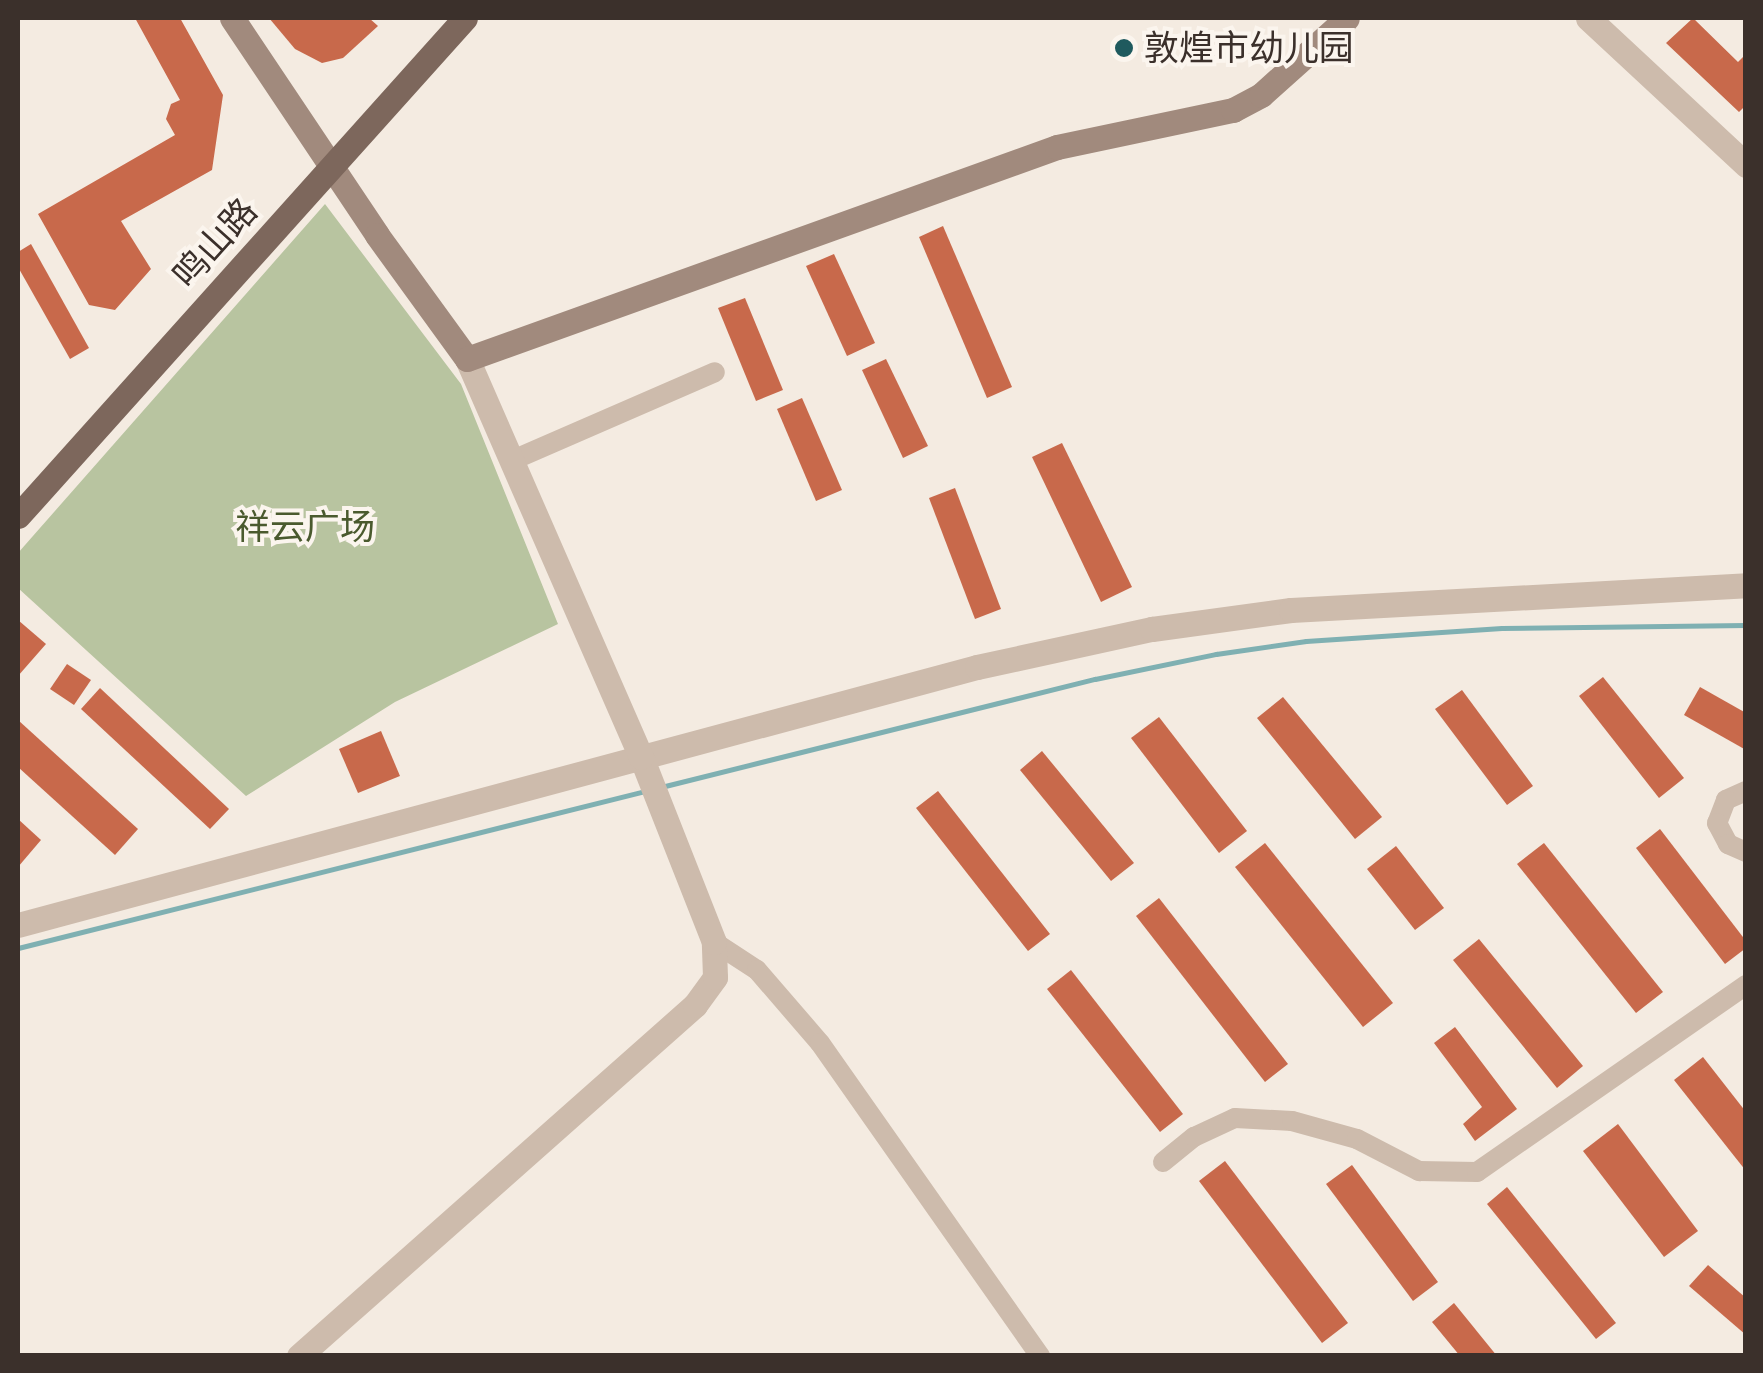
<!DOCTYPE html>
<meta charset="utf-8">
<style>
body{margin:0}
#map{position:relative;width:1763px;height:1373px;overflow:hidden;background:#f4ebe1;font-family:Cabin,"Noto Sans SC",sans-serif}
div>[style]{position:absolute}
.green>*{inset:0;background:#b8c4a0}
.stream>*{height:5px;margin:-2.5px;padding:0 2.5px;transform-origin:2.5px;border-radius:2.5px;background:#7fb0b2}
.building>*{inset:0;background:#c8694b}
.minor>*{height:20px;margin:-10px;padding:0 10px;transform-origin:10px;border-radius:10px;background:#cdbbac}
.tertiary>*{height:25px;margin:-12.5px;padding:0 12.5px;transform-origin:12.5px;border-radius:12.5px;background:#cdbbac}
.secondary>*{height:25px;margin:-12.5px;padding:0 12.5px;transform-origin:12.5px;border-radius:12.5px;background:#a18a7d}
.primary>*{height:25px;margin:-12.5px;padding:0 12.5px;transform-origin:12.5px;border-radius:12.5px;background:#7d675c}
.dots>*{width:28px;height:28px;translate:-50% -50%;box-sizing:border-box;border:5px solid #fbf5ee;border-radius:50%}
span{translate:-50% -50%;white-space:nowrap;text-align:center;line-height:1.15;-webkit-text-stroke:8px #fbf5ee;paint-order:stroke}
.poi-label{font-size:35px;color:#3b302b}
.left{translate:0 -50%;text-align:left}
.street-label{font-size:35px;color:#3b302b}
.park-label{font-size:35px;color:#4a5a2e}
.frame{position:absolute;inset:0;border:20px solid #3b302b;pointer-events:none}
</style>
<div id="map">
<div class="green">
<div style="clip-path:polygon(325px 204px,461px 384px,558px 624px,395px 702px,246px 796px,18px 588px,18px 553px)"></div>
</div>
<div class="stream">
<div style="left:661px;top:787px;width:447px;rotate:-14deg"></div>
<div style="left:1095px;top:679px;width:124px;rotate:-11.7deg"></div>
<div style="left:1216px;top:654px;width:91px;rotate:-8.2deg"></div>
<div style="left:1306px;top:641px;width:196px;rotate:-3.8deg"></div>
<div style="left:1502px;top:628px;width:244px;rotate:-0.7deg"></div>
<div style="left:18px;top:948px;width:646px;rotate:-14.06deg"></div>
</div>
<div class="building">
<div style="clip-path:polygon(135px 18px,180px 18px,223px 95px,212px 170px,121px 221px,151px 269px,115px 310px,89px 305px,38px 214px,175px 135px,166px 119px,171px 104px,180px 100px)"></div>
<div style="clip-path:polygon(269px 18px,369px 18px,378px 26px,343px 58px,322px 63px,295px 49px)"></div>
<div style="clip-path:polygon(1693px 18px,1738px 62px,1746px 54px,1746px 105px,1739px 112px,1666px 43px)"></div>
<div style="clip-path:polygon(943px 226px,1012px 387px,987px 398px,919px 237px)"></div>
<div style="clip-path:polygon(31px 244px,89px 348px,70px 359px,18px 267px,18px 252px)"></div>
<div style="clip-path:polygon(834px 254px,875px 343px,847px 356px,806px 266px)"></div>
<div style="clip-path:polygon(745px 298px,783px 390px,756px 401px,718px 308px)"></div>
<div style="clip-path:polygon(886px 359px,928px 446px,903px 458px,862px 370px)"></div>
<div style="clip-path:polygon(802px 398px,842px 490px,816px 501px,777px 409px)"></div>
<div style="clip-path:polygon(1062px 443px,1132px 587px,1101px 602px,1032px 457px)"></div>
<div style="clip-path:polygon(955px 488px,1001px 609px,975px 619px,929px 498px)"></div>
<div style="clip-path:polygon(18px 620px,46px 644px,18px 676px)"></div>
<div style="clip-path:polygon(67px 664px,91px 680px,74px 705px,50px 689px)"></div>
<div style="clip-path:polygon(1603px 677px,1684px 778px,1659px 798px,1579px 696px)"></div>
<div style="clip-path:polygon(1700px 687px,1746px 713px,1746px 750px,1684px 715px)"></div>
<div style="clip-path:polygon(100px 688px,229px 809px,210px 829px,81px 709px)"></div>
<div style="clip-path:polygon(1462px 690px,1533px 786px,1507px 805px,1435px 709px)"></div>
<div style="clip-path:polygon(1283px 697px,1382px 817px,1355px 839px,1257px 718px)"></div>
<div style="clip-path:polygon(1159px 717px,1247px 831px,1219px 853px,1131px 738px)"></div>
<div style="clip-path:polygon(18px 720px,138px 829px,115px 855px,18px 767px)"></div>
<div style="clip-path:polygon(381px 731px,400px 776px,358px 793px,339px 749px)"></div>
<div style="clip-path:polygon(1042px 751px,1134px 863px,1111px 881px,1020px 770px)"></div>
<div style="clip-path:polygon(938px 791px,1050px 934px,1028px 951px,916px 808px)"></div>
<div style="clip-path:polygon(18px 819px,41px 840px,18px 867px)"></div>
<div style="clip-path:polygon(1660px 829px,1746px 941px,1746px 948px,1725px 964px,1636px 848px)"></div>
<div style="clip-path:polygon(1265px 843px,1393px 1003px,1363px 1027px,1235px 867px)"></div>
<div style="clip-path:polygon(1544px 843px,1663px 992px,1636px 1013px,1517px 864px)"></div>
<div style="clip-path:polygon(1396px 846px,1444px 908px,1415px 930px,1367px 869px)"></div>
<div style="clip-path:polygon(1159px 898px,1288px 1064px,1265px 1082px,1136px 916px)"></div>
<div style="clip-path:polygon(1479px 939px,1583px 1066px,1557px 1088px,1453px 960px)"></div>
<div style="clip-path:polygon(1071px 970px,1183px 1114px,1160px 1132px,1047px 989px)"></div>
<div style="clip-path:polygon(1455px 1027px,1517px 1109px,1475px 1141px,1463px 1124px,1482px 1107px,1434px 1043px)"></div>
<div style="clip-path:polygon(1703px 1057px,1746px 1112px,1746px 1171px,1674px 1080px)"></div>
<div style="clip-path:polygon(1618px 1124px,1698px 1231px,1664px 1257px,1583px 1151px)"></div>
<div style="clip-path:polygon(1225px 1161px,1348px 1323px,1322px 1343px,1199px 1181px)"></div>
<div style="clip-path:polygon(1352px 1165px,1438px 1282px,1413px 1301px,1326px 1184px)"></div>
<div style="clip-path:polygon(1507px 1187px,1616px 1323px,1596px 1339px,1487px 1204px)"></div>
<div style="clip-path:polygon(1708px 1265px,1746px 1298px,1746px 1335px,1689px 1286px)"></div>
<div style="clip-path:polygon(1454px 1303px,1497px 1356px,1460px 1356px,1432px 1322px)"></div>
</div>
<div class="minor">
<div style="left:513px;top:460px;width:220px;rotate:-23.5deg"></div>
<div style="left:1746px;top:791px;width:22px;rotate:156deg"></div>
<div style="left:1726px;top:800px;width:25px;rotate:111deg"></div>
<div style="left:1717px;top:823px;width:24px;rotate:62deg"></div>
<div style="left:1728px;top:844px;width:20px;rotate:24deg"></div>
<div style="left:714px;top:942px;width:51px;rotate:33.1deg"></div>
<div style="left:757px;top:970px;width:96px;rotate:49.2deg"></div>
<div style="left:820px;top:1043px;width:383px;rotate:54.9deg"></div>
<div style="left:1163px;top:1162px;width:40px;rotate:-39deg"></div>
<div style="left:1194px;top:1137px;width:45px;rotate:-24.9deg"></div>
<div style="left:1235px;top:1118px;width:57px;rotate:3deg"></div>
<div style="left:1292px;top:1121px;width:67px;rotate:15.5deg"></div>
<div style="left:1357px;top:1139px;width:70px;rotate:27.3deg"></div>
<div style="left:1419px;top:1171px;width:58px;rotate:1deg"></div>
<div style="left:1477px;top:1172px;width:328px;rotate:-34.8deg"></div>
</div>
<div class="tertiary">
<div style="left:1588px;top:18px;width:216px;rotate:42.9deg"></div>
<div style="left:18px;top:925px;width:993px;rotate:-15.06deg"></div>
<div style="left:977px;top:667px;width:179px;rotate:-12.3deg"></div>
<div style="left:1152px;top:629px;width:140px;rotate:-7.8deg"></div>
<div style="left:1291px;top:610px;width:456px;rotate:-3.1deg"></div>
<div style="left:299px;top:1356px;width:529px;rotate:-41.55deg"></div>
<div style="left:695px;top:1005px;width:34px;rotate:-54deg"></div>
<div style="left:715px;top:977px;width:35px;rotate:-92deg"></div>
<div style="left:714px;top:942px;width:199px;rotate:-111.5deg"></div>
<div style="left:641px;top:757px;width:434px;rotate:-113.6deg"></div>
</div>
<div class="secondary">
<div style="left:232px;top:18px;width:261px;rotate:56.2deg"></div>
<div style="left:377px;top:235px;width:153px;rotate:54deg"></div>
<div style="left:467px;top:359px;width:627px;rotate:-19.76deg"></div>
<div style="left:1057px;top:147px;width:180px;rotate:-11.9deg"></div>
<div style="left:1233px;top:110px;width:32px;rotate:-28deg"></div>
<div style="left:1261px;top:95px;width:115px;rotate:-41.8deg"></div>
</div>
<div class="primary">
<div style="left:18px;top:516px;width:669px;rotate:-48.09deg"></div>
</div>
<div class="dots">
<div style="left:1124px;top:48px;background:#1f5a5e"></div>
</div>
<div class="poi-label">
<span class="left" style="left:1144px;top:48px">敦煌市幼儿园</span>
</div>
<div class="street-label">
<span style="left:215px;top:243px;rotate:-48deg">鸣山路</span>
</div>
<div class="park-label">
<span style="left:305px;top:527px">祥云广场</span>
</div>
<div class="frame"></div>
</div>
